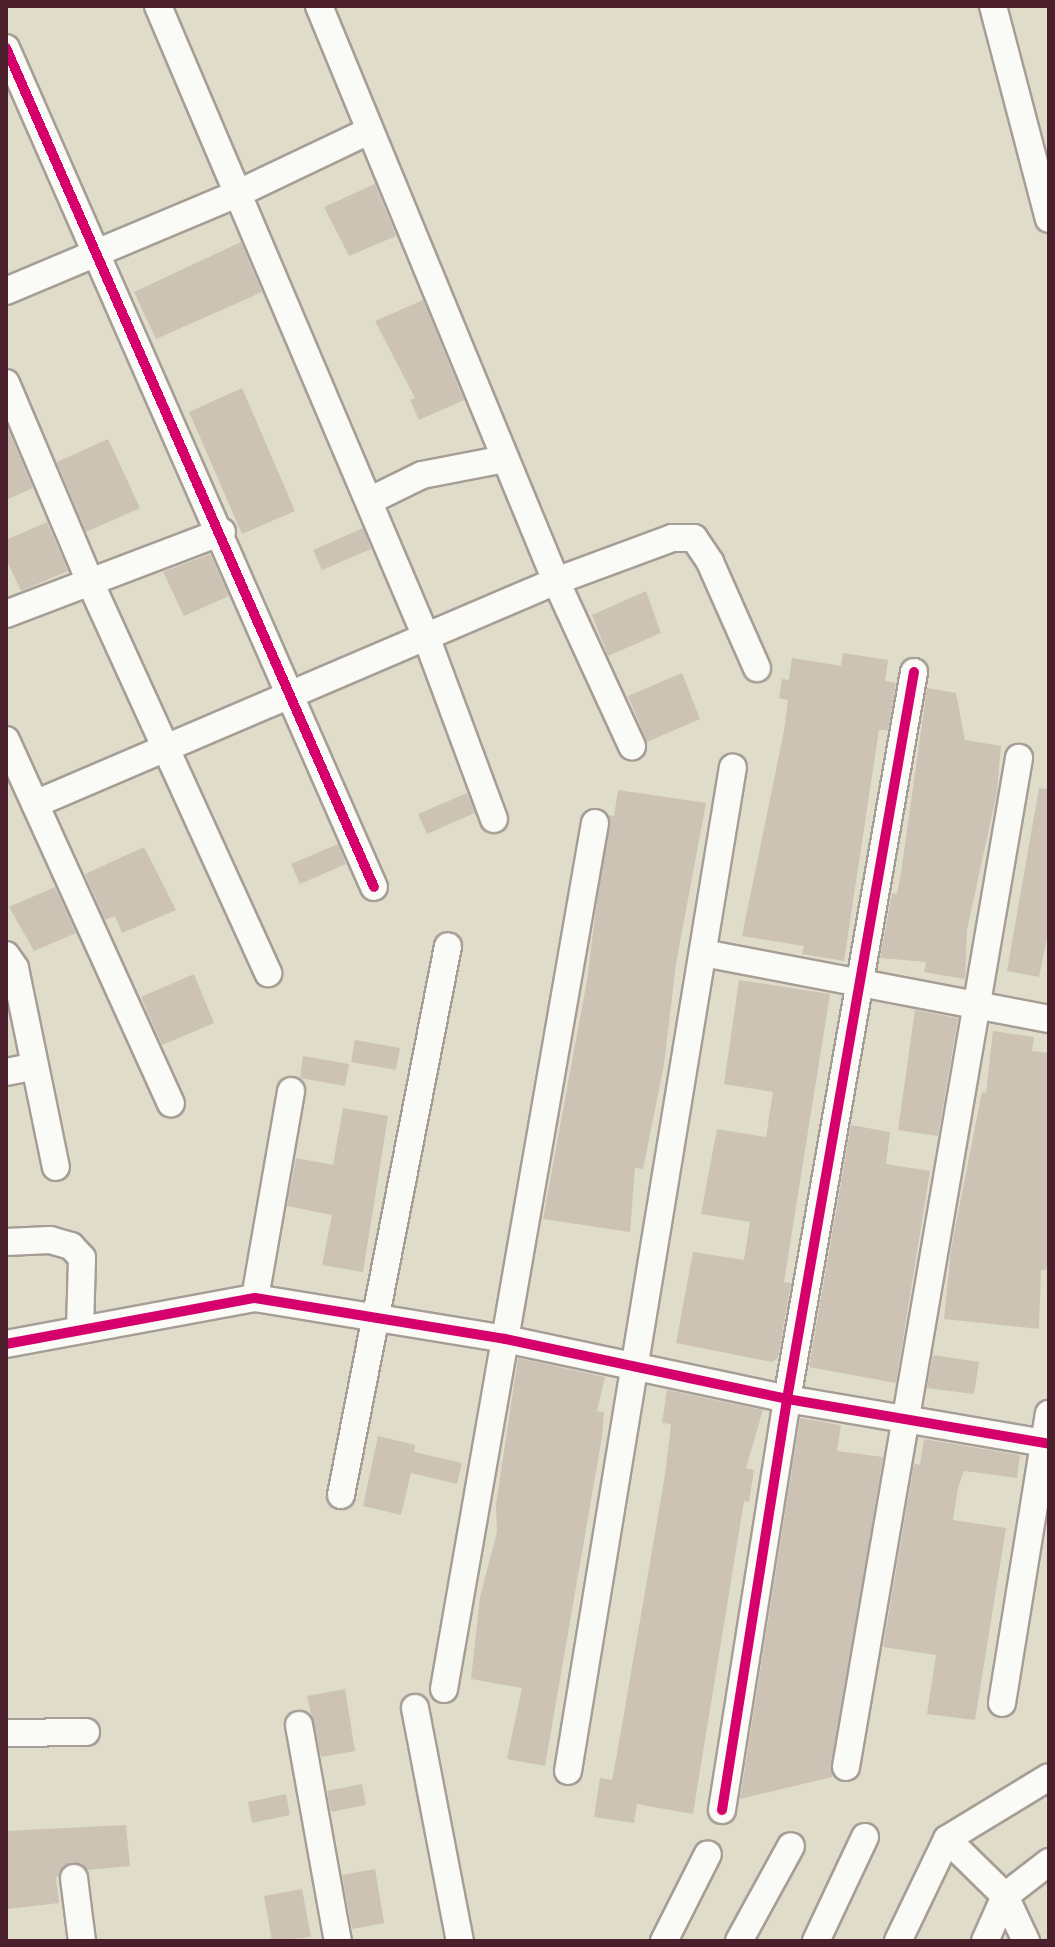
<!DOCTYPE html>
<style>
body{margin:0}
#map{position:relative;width:1055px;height:1947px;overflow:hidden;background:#e0dcca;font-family:"Comic Neue",sans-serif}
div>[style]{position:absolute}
.building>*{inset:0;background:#ccc3b4}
.roads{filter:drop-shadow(2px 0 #a69e96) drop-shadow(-2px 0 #a69e96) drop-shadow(0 2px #a69e96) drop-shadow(0 -2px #a69e96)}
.street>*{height:26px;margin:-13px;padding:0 13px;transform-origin:13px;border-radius:13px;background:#fafaf7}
.cycleway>*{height:10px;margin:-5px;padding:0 5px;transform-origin:5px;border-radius:5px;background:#d6006c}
span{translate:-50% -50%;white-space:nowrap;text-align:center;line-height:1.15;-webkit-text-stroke:6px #f7f3e8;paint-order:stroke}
.frame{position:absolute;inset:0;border:8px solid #4a1f2b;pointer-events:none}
</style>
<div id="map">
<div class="building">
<div style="clip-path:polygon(375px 184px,396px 236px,349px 256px,324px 207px)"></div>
<div style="clip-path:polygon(241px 242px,262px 292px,156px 339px,134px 292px)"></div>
<div style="clip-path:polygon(423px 300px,464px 400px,419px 420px,410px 400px,415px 398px,375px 321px)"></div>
<div style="clip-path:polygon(242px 388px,295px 511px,242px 534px,189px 412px)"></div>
<div style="clip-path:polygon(6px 424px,33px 488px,6px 500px)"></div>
<div style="clip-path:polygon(108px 439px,140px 508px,86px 532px,57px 462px)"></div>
<div style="clip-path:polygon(47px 522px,68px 571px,21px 591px,6px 559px,6px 540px)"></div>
<div style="clip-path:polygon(363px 528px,371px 549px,322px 570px,313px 550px)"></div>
<div style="clip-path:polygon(210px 554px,229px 596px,184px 616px,163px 572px)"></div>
<div style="clip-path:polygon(646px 591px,661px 633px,608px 656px,592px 615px)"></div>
<div style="clip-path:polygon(843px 653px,888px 660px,885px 681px,896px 683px,888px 730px,879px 730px,844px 961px,802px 954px,804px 946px,742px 936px,784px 731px,788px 700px,779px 698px,782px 679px,789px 680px,792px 658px,841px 666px)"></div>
<div style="clip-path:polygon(682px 673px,700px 719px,647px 742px,628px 696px)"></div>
<div style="clip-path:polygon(927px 688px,956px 693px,965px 740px,1001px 746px,997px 792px,967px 930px,965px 979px,924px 972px,926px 962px,880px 958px,892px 893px,897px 894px,901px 873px)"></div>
<div style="clip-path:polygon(1039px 788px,1049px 789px,1049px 928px,1039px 977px,1007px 971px)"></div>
<div style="clip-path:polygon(618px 790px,706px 803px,676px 964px,664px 1065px,643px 1169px,635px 1168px,630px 1232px,543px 1219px,587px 980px,608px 815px,614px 816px)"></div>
<div style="clip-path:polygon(467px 793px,475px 813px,427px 834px,418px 814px)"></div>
<div style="clip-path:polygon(338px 844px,346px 864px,300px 884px,291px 864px)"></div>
<div style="clip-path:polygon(144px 847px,176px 910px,122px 933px,115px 916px,105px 920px,85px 874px)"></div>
<div style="clip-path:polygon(55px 887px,76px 933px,34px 951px,9px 907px)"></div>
<div style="clip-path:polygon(194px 974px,214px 1023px,162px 1045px,141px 997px)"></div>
<div style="clip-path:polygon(739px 980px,830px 994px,784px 1282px,791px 1283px,778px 1358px,772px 1362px,676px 1343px,693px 1252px,744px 1260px,750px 1222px,701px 1214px,717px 1129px,766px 1137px,773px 1092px,724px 1084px)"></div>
<div style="clip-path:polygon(915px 1010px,958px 1018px,938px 1136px,898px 1130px)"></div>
<div style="clip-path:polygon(993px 1031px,1034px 1037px,1032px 1051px,1049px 1053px,1049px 1254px,1046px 1270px,1041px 1270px,1039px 1329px,944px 1319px,951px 1249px,982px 1092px,986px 1093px)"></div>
<div style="clip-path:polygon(355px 1040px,400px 1048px,396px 1070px,351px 1062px)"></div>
<div style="clip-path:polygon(303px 1056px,349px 1064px,345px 1086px,300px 1078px)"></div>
<div style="clip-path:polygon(343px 1108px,388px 1116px,363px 1272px,322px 1265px,332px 1215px,287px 1206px,296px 1158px,333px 1165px)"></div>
<div style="clip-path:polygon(851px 1125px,890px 1132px,886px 1164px,930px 1171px,896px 1383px,809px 1367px)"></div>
<div style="clip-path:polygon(933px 1355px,979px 1362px,974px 1394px,927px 1388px)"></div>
<div style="clip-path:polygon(518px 1358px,605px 1377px,597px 1411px,604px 1412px,602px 1437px,545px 1766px,507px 1759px,522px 1688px,471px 1679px,480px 1597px,497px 1532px,496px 1505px)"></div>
<div style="clip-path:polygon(667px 1390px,763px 1410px,746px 1468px,754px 1470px,749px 1502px,744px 1501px,693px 1814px,637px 1804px,634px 1823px,594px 1817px,600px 1778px,612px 1780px,617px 1754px,665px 1475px,671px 1424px,662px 1423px)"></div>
<div style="clip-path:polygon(800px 1418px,841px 1425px,837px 1451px,883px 1457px,832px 1777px,740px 1799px)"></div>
<div style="clip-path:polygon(378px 1436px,415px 1445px,414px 1452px,462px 1463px,457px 1484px,411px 1473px,401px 1515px,363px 1506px)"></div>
<div style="clip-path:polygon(924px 1439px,1020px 1455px,1017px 1478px,964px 1471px,958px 1488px,953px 1520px,1006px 1528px,975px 1720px,927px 1714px,936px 1655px,883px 1647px,914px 1464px,920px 1465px)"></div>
<div style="clip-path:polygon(345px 1689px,355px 1751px,321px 1757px,307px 1696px)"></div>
<div style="clip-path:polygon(362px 1784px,366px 1805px,331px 1812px,327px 1791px)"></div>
<div style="clip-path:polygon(286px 1794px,290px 1815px,252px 1823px,248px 1802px)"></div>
<div style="clip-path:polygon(126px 1825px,130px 1866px,87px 1870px,71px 1862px,56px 1878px,59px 1903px,8px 1909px,6px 1831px)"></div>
<div style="clip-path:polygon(375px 1869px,384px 1923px,352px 1929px,342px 1875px)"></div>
<div style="clip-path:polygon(302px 1889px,311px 1937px,272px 1941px,264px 1896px)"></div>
</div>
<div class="roads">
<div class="street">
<div style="left:158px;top:6px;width:688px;rotate:66.98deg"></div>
<div style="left:427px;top:639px;width:192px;rotate:69.6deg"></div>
<div style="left:319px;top:6px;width:622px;rotate:67.6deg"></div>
<div style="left:556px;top:581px;width:182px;rotate:65.3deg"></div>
<div style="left:993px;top:6px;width:220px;rotate:75.3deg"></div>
<div style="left:6px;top:48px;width:916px;rotate:66.32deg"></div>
<div style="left:6px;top:291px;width:255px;rotate:-22.8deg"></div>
<div style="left:241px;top:192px;width:142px;rotate:-25.5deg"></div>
<div style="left:6px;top:383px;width:216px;rotate:67.1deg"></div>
<div style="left:90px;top:582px;width:430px;rotate:65.5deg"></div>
<div style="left:369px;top:501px;width:59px;rotate:-26.1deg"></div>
<div style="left:422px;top:475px;width:85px;rotate:-10.9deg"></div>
<div style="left:6px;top:614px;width:231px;rotate:-20.8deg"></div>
<div style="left:6px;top:740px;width:399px;rotate:65.6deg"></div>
<div style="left:35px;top:804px;width:567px;rotate:-23.17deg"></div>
<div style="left:556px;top:581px;width:124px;rotate:-20.3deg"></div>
<div style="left:672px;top:538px;width:22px"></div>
<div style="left:694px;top:538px;width:29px;rotate:56deg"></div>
<div style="left:710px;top:562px;width:116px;rotate:66.1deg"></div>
<div style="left:703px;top:953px;width:352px;rotate:10.8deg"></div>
<div style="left:6px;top:955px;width:16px;rotate:55deg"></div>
<div style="left:15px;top:968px;width:203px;rotate:78.4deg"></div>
<div style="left:6px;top:1072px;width:26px;rotate:-11deg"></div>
<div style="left:6px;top:1242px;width:44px;rotate:-2.6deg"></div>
<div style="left:50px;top:1240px;width:22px;rotate:16deg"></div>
<div style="left:71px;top:1246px;width:16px;rotate:47deg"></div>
<div style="left:82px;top:1258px;width:72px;rotate:91.6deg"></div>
<div style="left:255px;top:1298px;width:210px;rotate:-80.1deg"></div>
<div style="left:6px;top:1344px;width:253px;rotate:-10.5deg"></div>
<div style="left:255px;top:1298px;width:253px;rotate:9.3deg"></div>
<div style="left:505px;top:1339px;width:288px;rotate:12deg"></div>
<div style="left:787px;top:1399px;width:266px;rotate:9.7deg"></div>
<div style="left:341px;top:1495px;width:559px;rotate:-78.97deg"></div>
<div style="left:444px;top:1689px;width:879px;rotate:-80.11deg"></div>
<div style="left:1002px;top:1703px;width:293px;rotate:-80.8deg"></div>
<div style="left:415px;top:1708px;width:237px;rotate:79.1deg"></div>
<div style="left:299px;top:1725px;width:219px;rotate:79.8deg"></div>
<div style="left:6px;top:1733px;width:80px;rotate:-0.7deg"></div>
<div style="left:846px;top:1767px;width:1024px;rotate:-80.27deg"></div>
<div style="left:568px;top:1771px;width:1017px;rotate:-80.67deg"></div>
<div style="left:722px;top:1810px;width:416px;rotate:-81deg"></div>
<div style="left:787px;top:1399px;width:738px;rotate:-80.09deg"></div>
<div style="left:947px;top:1839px;width:81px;rotate:44.5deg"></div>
<div style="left:1005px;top:1896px;width:50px;rotate:65deg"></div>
<div style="left:74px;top:1878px;width:64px;rotate:82.8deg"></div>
<div style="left:664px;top:1941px;width:97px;rotate:-63.2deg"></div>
<div style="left:739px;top:1941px;width:108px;rotate:-61.3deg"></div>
<div style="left:816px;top:1941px;width:115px;rotate:-64.8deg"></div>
<div style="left:898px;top:1941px;width:113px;rotate:-64.3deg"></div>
<div style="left:947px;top:1839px;width:119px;rotate:-31.3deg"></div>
<div style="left:985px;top:1941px;width:49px;rotate:-66deg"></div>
<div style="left:1005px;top:1896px;width:56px;rotate:-37.7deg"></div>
</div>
</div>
<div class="cycleway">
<div style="left:6px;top:48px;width:916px;rotate:66.32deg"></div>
<div style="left:6px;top:1344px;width:253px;rotate:-10.5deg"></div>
<div style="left:255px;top:1298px;width:253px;rotate:9.3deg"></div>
<div style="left:505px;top:1339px;width:288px;rotate:12deg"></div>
<div style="left:787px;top:1399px;width:266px;rotate:9.7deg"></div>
<div style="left:722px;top:1810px;width:416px;rotate:-81deg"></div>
<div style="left:787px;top:1399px;width:738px;rotate:-80.09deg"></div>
</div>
<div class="frame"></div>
</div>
